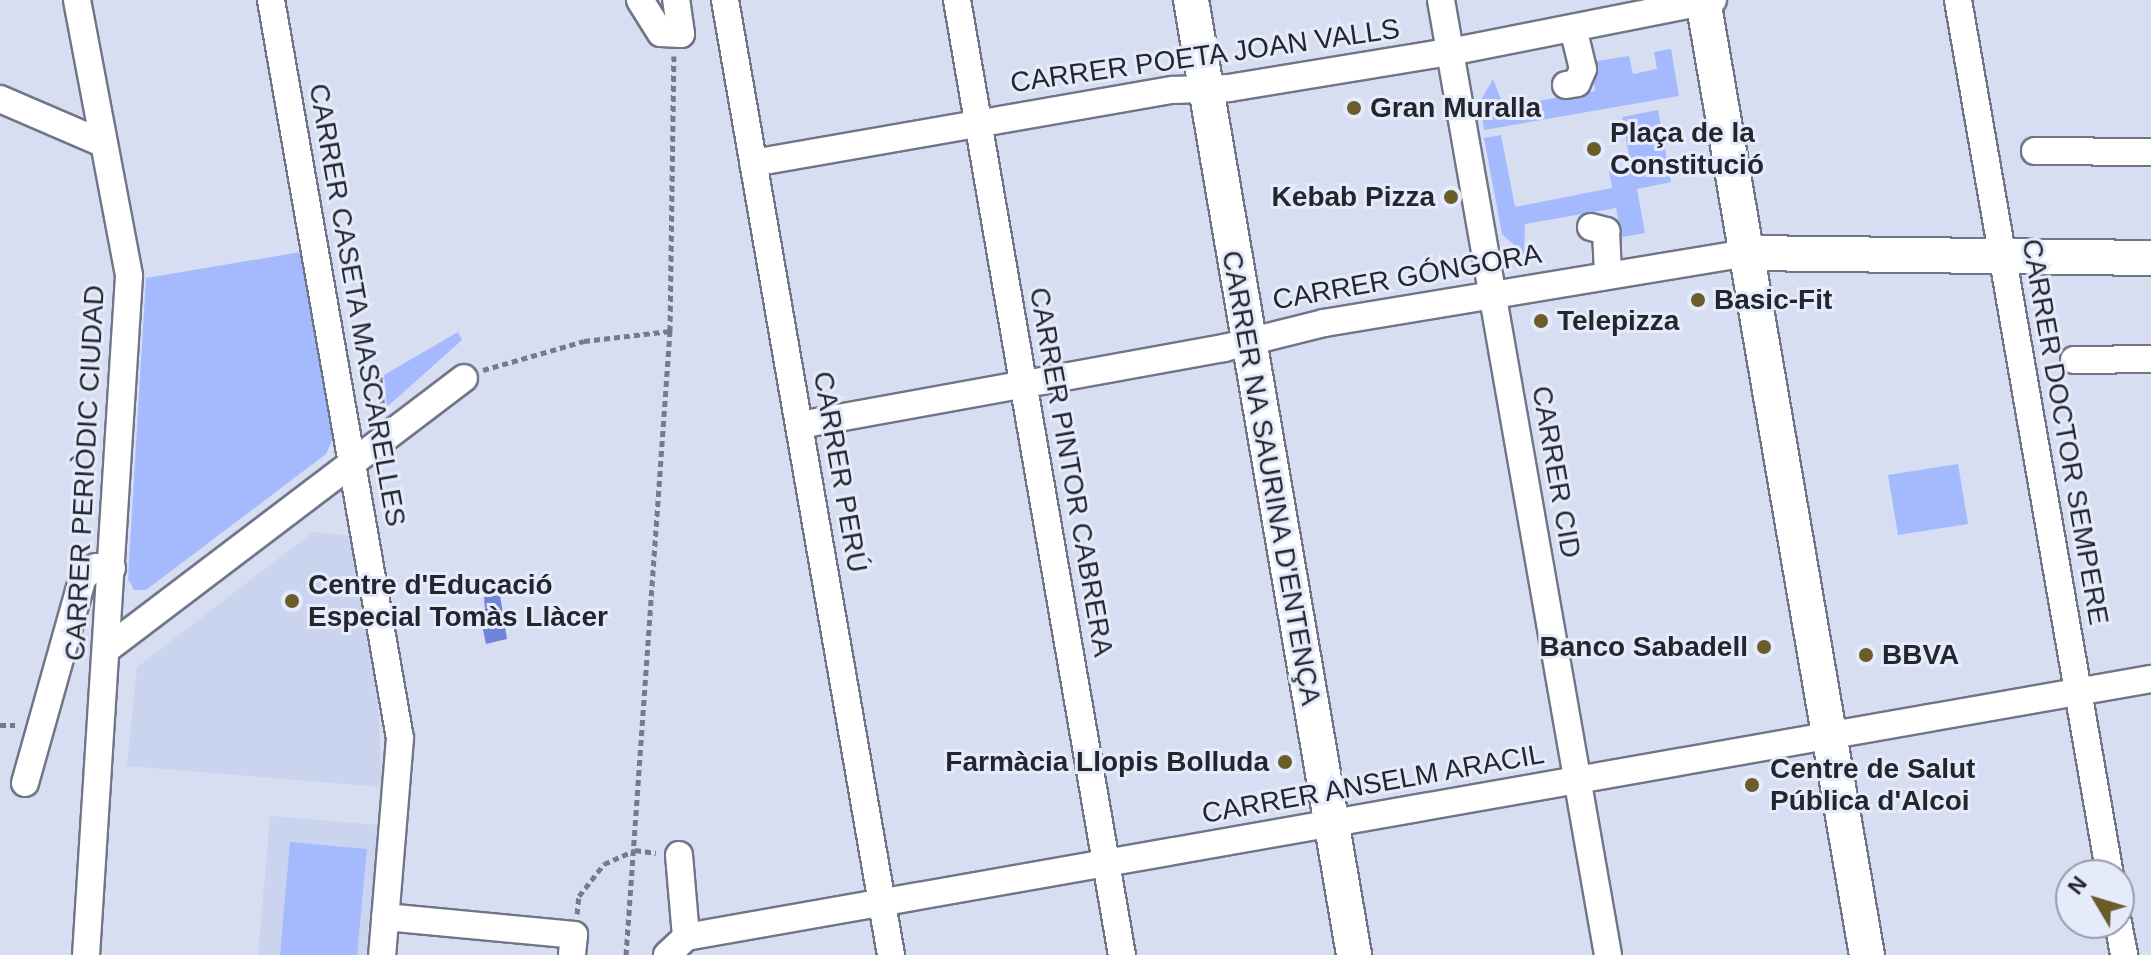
<!DOCTYPE html>
<meta charset="utf-8">
<style>
body{margin:0}
#map{position:relative;width:2151px;height:955px;overflow:hidden;background:#d7def2;font-family:Arial,sans-serif}
div>[style]{position:absolute}
.built>*{inset:0;background:#cbd4ef}
.green>*{inset:0;background:#a4b9fe}
.water>*{inset:0;background:#6f85d8}
.path>*{height:5px;margin-top:-2.5px;transform-origin:0;background:repeating-linear-gradient(90deg,#767b88 0 6px,transparent 0 10px)}
.roads{filter:drop-shadow(2px 0 #707688) drop-shadow(-2px 0 #707688) drop-shadow(0 2px #707688) drop-shadow(0 -2px #707688)}
.minor>*{height:26px;margin:-13px;padding:0 13px;transform-origin:13px;border-radius:13px;background:#fff}
.major>*{height:34px;margin:-17px;padding:0 17px;transform-origin:17px;border-radius:17px;background:#fff}
.dots>*{width:22px;height:22px;translate:-50% -50%;box-sizing:border-box;border:4px solid #e5ebfb;border-radius:50%}
span{translate:-50% -50%;white-space:nowrap;text-align:center;line-height:1.15;-webkit-text-stroke:6px #e5ebfb;paint-order:stroke}
.street-label{font-size:28px;color:#24262e}
.poi-label{font-size:28px;color:#24262e;font-weight:700}
.left{translate:0 -50%;text-align:left}
.right{translate:-100% -50%;text-align:right}
.north{position:absolute;left:2055px;top:859px;width:80px;height:80px;box-sizing:border-box;background:#e5ebfb;border:2px solid #989ca9;border-radius:50%;rotate:308deg;font-size:22px;font-weight:700;line-height:32px;text-align:center;color:#24262e}
.north::after{content:'';display:block;margin:auto;width:28px;height:36px;background:#6a5d2a;clip-path:polygon(50% 0,100% 100%,50% 72%,0 100%)}
</style>
<div id="map">
<div class="built">
<div style="clip-path:polygon(313px 532px,350px 536px,378px 704px,382px 787px,127px 766px,137px 667px)"></div>
<div style="clip-path:polygon(270px 816px,378px 825px,366px 955px,258px 955px)"></div>
</div>
<div class="green">
<div style="clip-path:polygon(1671px 49px,1679px 96px,1484px 130px,1480px 102px,1493px 79px,1504px 107px,1595px 91px,1590px 62px,1629px 56px,1633px 74px,1657px 69px,1654px 52px)"></div>
<div style="clip-path:polygon(1658px 110px,1671px 182px,1637px 189px,1645px 233px,1622px 237px,1616px 208px,1525px 224px,1524px 254px,1502px 234px,1484px 138px,1501px 135px,1515px 207px,1612px 188px,1609px 170px,1631px 166px,1622px 117px)"></div>
<div style="clip-path:polygon(301px 252px,333px 438px,326px 454px,146px 590px,134px 590px,128px 579px,146px 278px)"></div>
<div style="clip-path:polygon(458px 332px,462px 340px,387px 407px,384px 375px)"></div>
<div style="clip-path:polygon(1958px 464px,1968px 524px,1898px 535px,1888px 475px)"></div>
<div style="clip-path:polygon(290px 842px,367px 849px,357px 955px,280px 955px)"></div>
</div>
<div class="water">
<div style="clip-path:polygon(500px 595px,507px 639px,486px 644px,479px 611px,485px 609px,484px 597px)"></div>
</div>
<div class="path">
<div style="left:483px;top:370px;width:105px;rotate:-16deg"></div>
<div style="left:584px;top:341px;width:87px;rotate:-6.6deg"></div>
<div style="left:380px;top:377px;width:32px;rotate:85deg"></div>
<div style="left:0;top:725px;width:15px"></div>
<div style="left:577px;top:914px;width:18px;rotate:-84deg"></div>
<div style="left:579px;top:896px;width:41px;rotate:-52deg"></div>
<div style="left:604px;top:864px;width:34px;rotate:-24deg"></div>
<div style="left:635px;top:850px;width:21px;rotate:8deg"></div>
<div style="left:626px;top:955px;width:626px;rotate:-85.97deg"></div>
<div style="left:670px;top:331px;width:275px;rotate:-89.2deg"></div>
</div>
<div class="roads">
<div class="minor">
<div style="left:77px;top:0;width:281px;rotate:79.3deg"></div>
<div style="left:129px;top:276px;width:680px;rotate:93.62deg"></div>
<div style="left:271px;top:0;width:749px;rotate:80.09deg"></div>
<div style="left:400px;top:738px;width:218px;rotate:94.7deg"></div>
<div style="left:640px;top:0;width:39px;rotate:58deg"></div>
<div style="left:661px;top:33px;width:20px;rotate:3deg"></div>
<div style="left:681px;top:34px;width:34px;rotate:-98deg"></div>
<div style="left:725px;top:0;width:969px;rotate:80.14deg"></div>
<div style="left:957px;top:0;width:969px;rotate:80.2deg"></div>
<div style="left:1441px;top:0;width:969px;rotate:80.08deg"></div>
<div style="left:1958px;top:0;width:888px;rotate:80.15deg"></div>
<div style="left:1566px;top:85px;width:11px;rotate:-10deg"></div>
<div style="left:1577px;top:83px;width:15px;rotate:-67deg"></div>
<div style="left:1583px;top:69px;width:42px;rotate:-103.7deg"></div>
<div style="left:0;top:99px;width:111px;rotate:23.3deg"></div>
<div style="left:2035px;top:151px;width:116px;rotate:0.5deg"></div>
<div style="left:753px;top:163px;width:426px;rotate:-9.9deg"></div>
<div style="left:1173px;top:90px;width:56px;rotate:-2deg"></div>
<div style="left:1229px;top:88px;width:224px;rotate:-9.3deg"></div>
<div style="left:1450px;top:52px;width:268px;rotate:-11.2deg"></div>
<div style="left:1591px;top:227px;width:16px;rotate:15deg"></div>
<div style="left:1606px;top:231px;width:43px;rotate:87.3deg"></div>
<div style="left:2074px;top:360px;width:77px;rotate:-0.7deg"></div>
<div style="left:800px;top:425px;width:431px;rotate:-10.3deg"></div>
<div style="left:1224px;top:348px;width:103px;rotate:-14deg"></div>
<div style="left:1324px;top:323px;width:427px;rotate:-9.4deg"></div>
<div style="left:107px;top:649px;width:448px;rotate:-37.2deg"></div>
<div style="left:25px;top:783px;width:214px;rotate:-74.3deg"></div>
<div style="left:83px;top:577px;width:16px;rotate:-38deg"></div>
<div style="left:96px;top:567px;width:16px;rotate:4deg"></div>
<div style="left:679px;top:855px;width:82px;rotate:85.1deg"></div>
<div style="left:686px;top:937px;width:1488px;rotate:-9.99deg"></div>
<div style="left:385px;top:917px;width:190px;rotate:5.4deg"></div>
<div style="left:574px;top:935px;width:20px;rotate:96deg"></div>
<div style="left:2118px;top:923px;width:33px;rotate:79deg"></div>
<div style="left:667px;top:955px;width:26px;rotate:-43deg"></div>
</div>
<div class="major">
<div style="left:1191px;top:0;width:969px;rotate:80.31deg"></div>
<div style="left:1703px;top:0;width:969px;rotate:80.26deg"></div>
<div style="left:1745px;top:253px;width:406px;rotate:0.7deg"></div>
</div>
</div>
<div class="dots">
<div style="left:1354px;top:108px;background:#6a5d2a"></div>
<div style="left:1594px;top:149px;background:#6a5d2a"></div>
<div style="left:1451px;top:197px;background:#6a5d2a"></div>
<div style="left:1698px;top:300px;background:#6a5d2a"></div>
<div style="left:1541px;top:321px;background:#6a5d2a"></div>
<div style="left:292px;top:601px;background:#6a5d2a"></div>
<div style="left:1764px;top:647px;background:#6a5d2a"></div>
<div style="left:1866px;top:655px;background:#6a5d2a"></div>
<div style="left:1285px;top:762px;background:#6a5d2a"></div>
<div style="left:1752px;top:785px;background:#6a5d2a"></div>
</div>
<div class="street-label">
<span style="left:1205px;top:56px;rotate:-8deg">CARRER POETA JOAN VALLS</span>
<span style="left:1407px;top:277px;rotate:-10deg">CARRER GÓNGORA</span>
<span style="left:357px;top:305px;rotate:80deg">CARRER CASETA MASCARELLES</span>
<span style="left:2065px;top:432px;rotate:80deg">CARRER DOCTOR SEMPERE</span>
<span style="left:840px;top:472px;rotate:80deg">CARRER PERÚ</span>
<span style="left:1071px;top:472px;rotate:80deg">CARRER PINTOR CABRERA</span>
<span style="left:1556px;top:472px;rotate:80deg">CARRER CID</span>
<span style="left:85px;top:473px;rotate:-87deg">CARRER PERIÒDIC CIUDAD</span>
<span style="left:1271px;top:478px;rotate:80deg">CARRER NA SAURINA D'ENTENÇA</span>
<span style="left:1373px;top:784px;rotate:-10deg">CARRER ANSELM ARACIL</span>
</div>
<div class="poi-label">
<span class="left" style="left:1370px;top:108px">Gran Muralla</span>
<span class="left" style="left:1610px;top:149px">Plaça de la<br>Constitució</span>
<span class="right" style="left:1435px;top:197px">Kebab Pizza</span>
<span class="left" style="left:1714px;top:300px">Basic-Fit</span>
<span class="left" style="left:1557px;top:321px">Telepizza</span>
<span class="left" style="left:308px;top:601px">Centre d'Educació<br>Especial Tomàs Llàcer</span>
<span class="right" style="left:1748px;top:647px">Banco Sabadell</span>
<span class="left" style="left:1882px;top:655px">BBVA</span>
<span class="right" style="left:1269px;top:762px">Farmàcia Llopis Bolluda</span>
<span class="left" style="left:1770px;top:785px">Centre de Salut<br>Pública d'Alcoi</span>
</div>
<div class="north">N</div>
</div>
